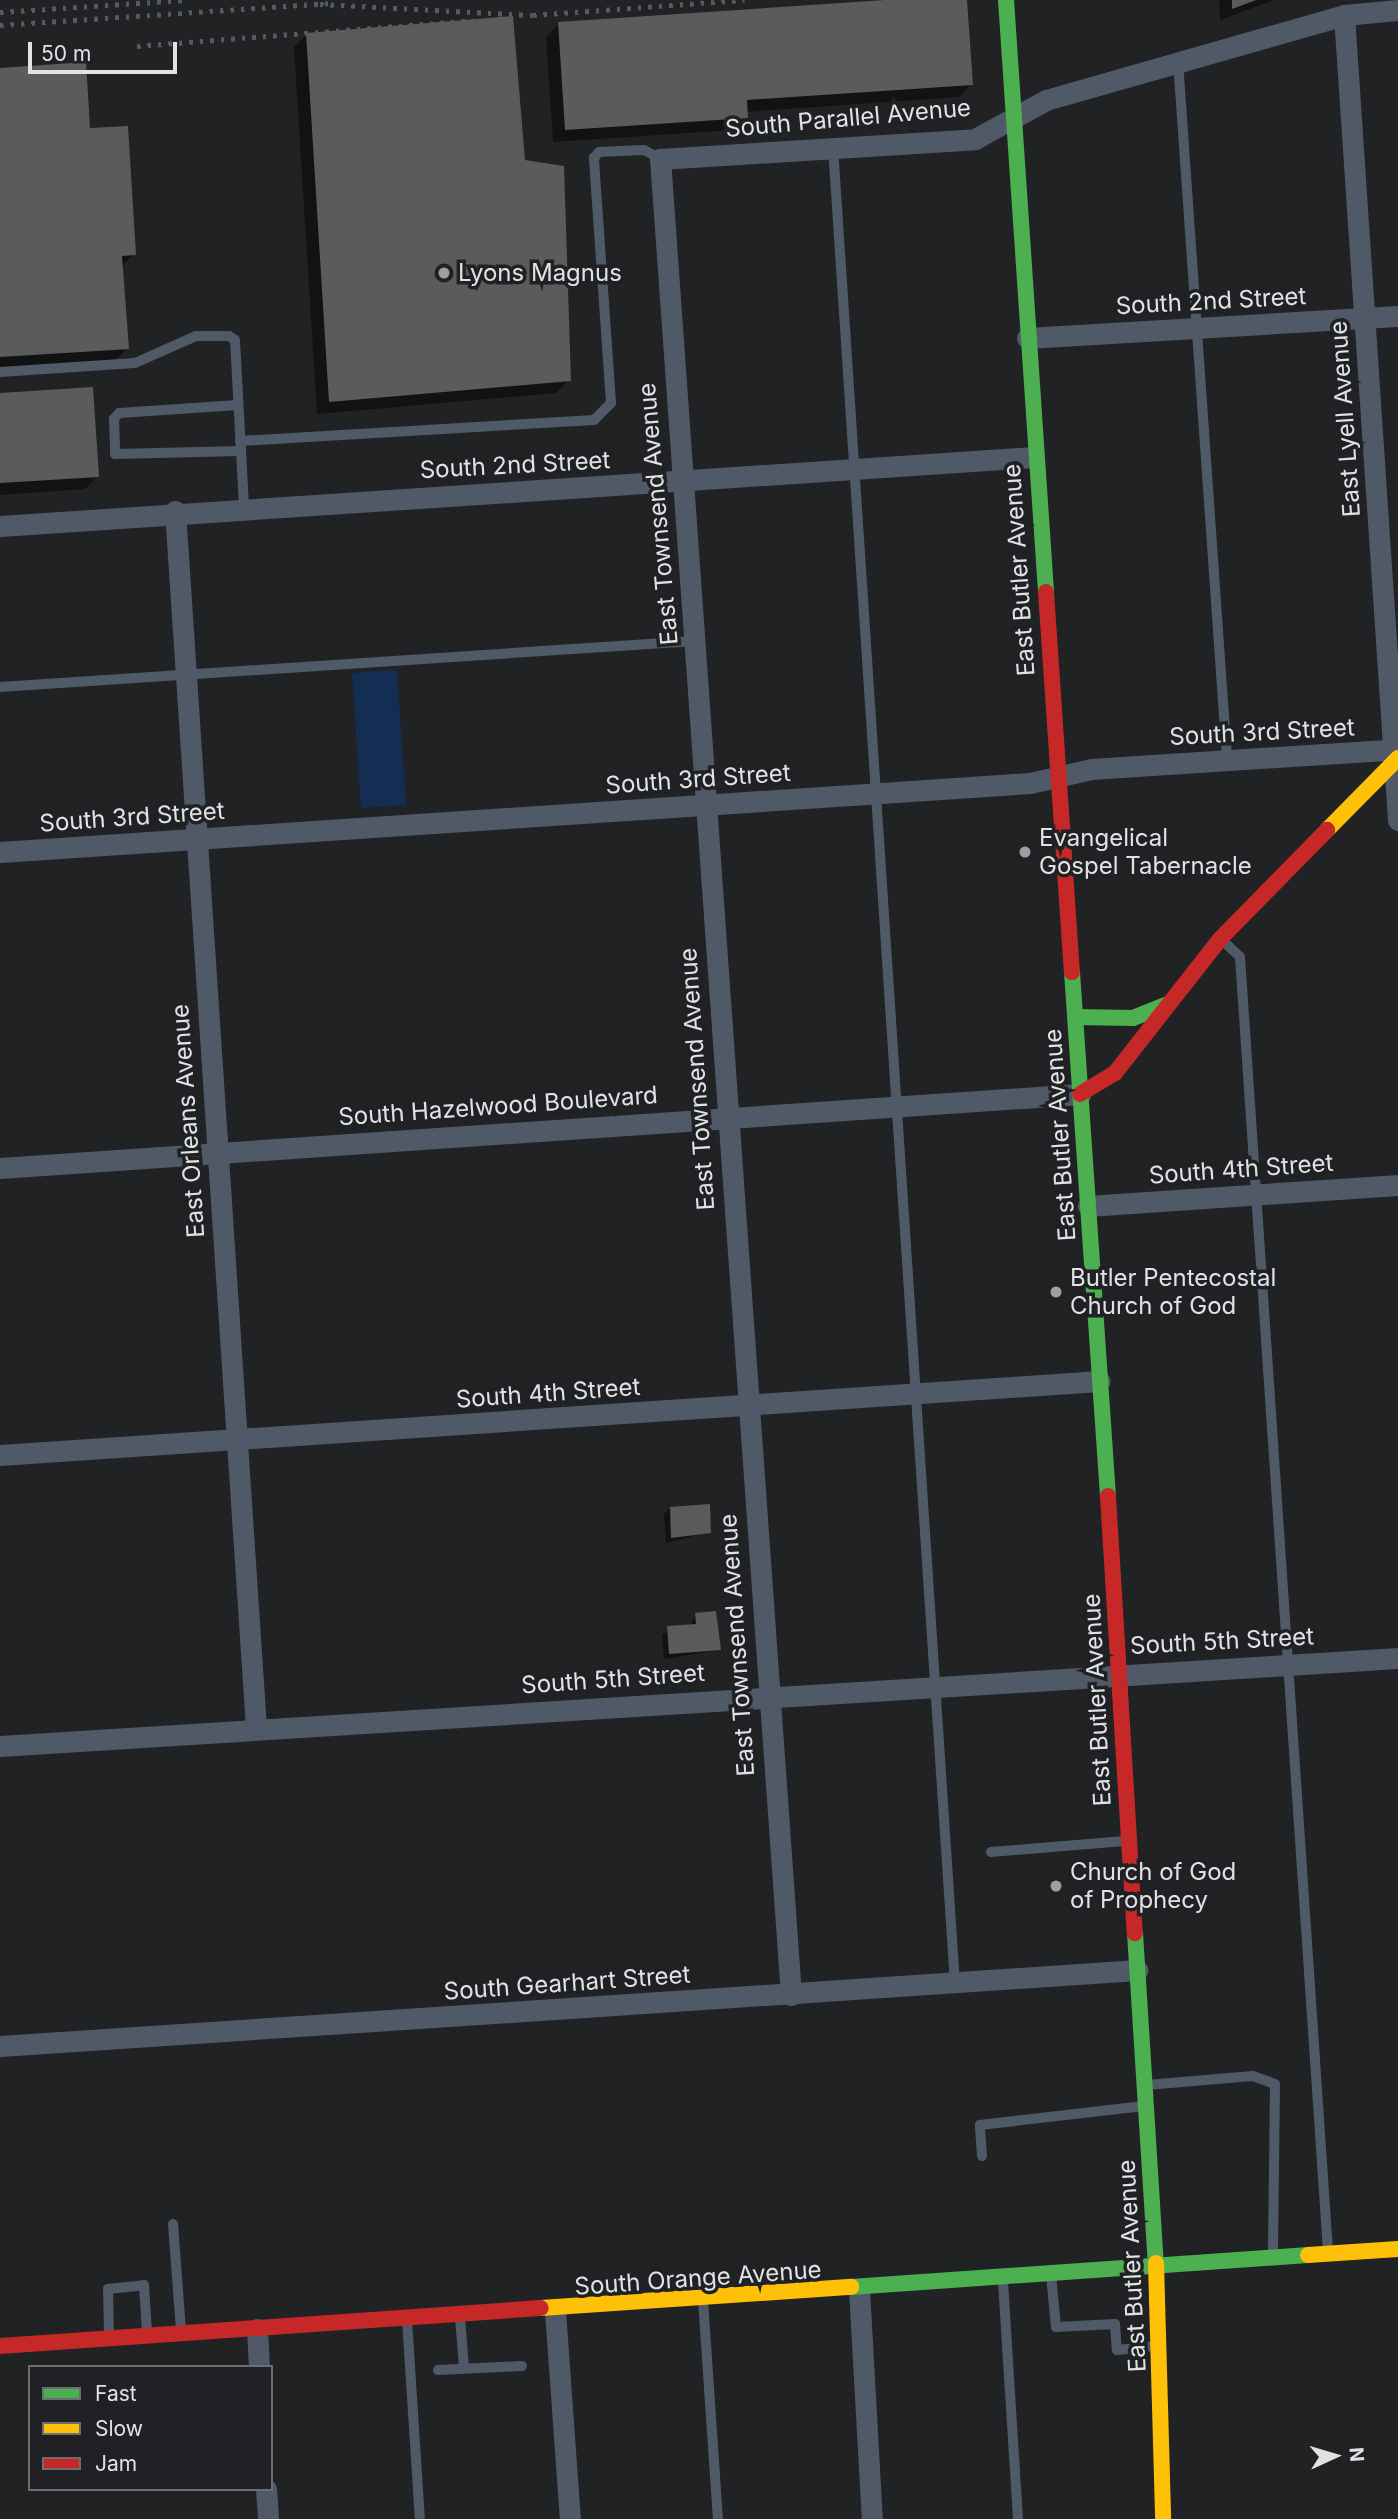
<!DOCTYPE html>
<style>
body{margin:0}
#map{position:relative;width:1398px;height:2519px;overflow:hidden;background:#212223;font-family:Inter,sans-serif}
div>[style]{position:absolute}
.green>*{inset:0;background:#142e53}
.shadow>*{inset:0;background:#0007}
.building>*{inset:0;background:#5b5b5b}
.lane>*{height:10px;margin:-5px;padding:0 5px;transform-origin:5px;border-radius:5px;background:#505967}
.street>*{height:21px;margin:-10.5px;padding:0 10.5px;transform-origin:10.5px;border-radius:10.5px;background:#505967}
.fast>*{height:16px;margin:-8px;padding:0 8px;transform-origin:8px;border-radius:8px;background:#4caf50}
.slow>*{height:16px;margin:-8px;padding:0 8px;transform-origin:8px;border-radius:8px;background:#ffc107}
.jam>*{height:16px;margin:-8px;padding:0 8px;transform-origin:8px;border-radius:8px;background:#c62828}
.rail>*{height:5px;margin-top:-2.5px;transform-origin:0;background:repeating-linear-gradient(90deg,#555961 0 3.5px,transparent 0 10.5px)}
.dots>*{width:19px;height:19px;translate:-50% -50%;box-sizing:border-box;border:4px solid #202124;border-radius:50%}
span{translate:-50% -50%;white-space:nowrap;text-align:center;line-height:1.15;-webkit-text-stroke:7px #202124;paint-order:stroke}
.street-label{font-size:24px;color:#e1e2e4}
.poi-label{font-size:24px;color:#e1e2e4}
.left{translate:0 -50%;text-align:left}
.legend{position:absolute;left:28px;top:2365px;width:245px;height:126px;box-sizing:border-box;background:#202124;border:2px solid #6d6e71;margin:0;padding:9px 12px;list-style:none;font-size:21px;color:#e1e2e4}
.legend li{display:flex;align-items:center;gap:14px;height:35px}
.legend b{width:35px;border:2px solid #6d6e71}
.north{position:absolute;left:1300px;top:2421px;width:70px;height:70px;-webkit-text-stroke:5px #202124;paint-order:stroke;rotate:86deg;font-size:19px;font-weight:700;line-height:28px;text-align:center;color:#e1e2e4}
.north::after{content:'';display:block;margin:auto;width:24px;height:32px;background:#e1e2e4;clip-path:polygon(50% 0,100% 100%,50% 72%,0 100%)}
.scale{position:absolute;left:28px;top:42px;width:149px;height:32px;box-sizing:border-box;border:4px solid #e1e2e4;border-top:0;padding-left:9px;font-size:21px;line-height:24px;white-space:nowrap;color:#e1e2e4;-webkit-text-stroke:5px #202124;paint-order:stroke}
</style>
<div id="map">
<div class="green">
<div style="clip-path:polygon(397px 670px,406px 805px,361px 808px,352px 673px)"></div>
</div>
<div class="shadow">
<div style="clip-path:polygon(915px 0,965px 0,971px 84px,959px 97px,746px 112px,733px 130px,553px 142px,546px 37px,559px 24px)"></div>
<div style="clip-path:polygon(1219px 0,1274px 0,1220px 20px)"></div>
<div style="clip-path:polygon(307px 34px,524px 161px,569px 380px,556px 393px,317px 414px,294px 47px)"></div>
<div style="clip-path:polygon(0 69px,88px 130px,134px 254px,121px 267px,127px 348px,115px 361px,0 368px)"></div>
<div style="clip-path:polygon(0 395px,98px 476px,85px 489px,0 495px)"></div>
<div style="clip-path:polygon(670px 1508px,709px 1532px,666px 1543px,664px 1514px)"></div>
<div style="clip-path:polygon(696px 1614px,719px 1650px,664px 1659px,662px 1634px,690px 1626px)"></div>
</div>
<div class="building">
<div style="clip-path:polygon(885px 0,967px 0,973px 85px,747px 100px,748px 118px,565px 130px,558px 22px)"></div>
<div style="clip-path:polygon(1232px 0,1256px 0,1232px 9px)"></div>
<div style="clip-path:polygon(513px 16px,525px 160px,564px 166px,571px 381px,329px 402px,306px 33px)"></div>
<div style="clip-path:polygon(86px 62px,90px 128px,128px 126px,136px 255px,122px 256px,129px 349px,0 357px,0 68px)"></div>
<div style="clip-path:polygon(93px 387px,99px 477px,0 483px,0 393px)"></div>
<div style="clip-path:polygon(710px 1504px,711px 1533px,671px 1538px,670px 1507px)"></div>
<div style="clip-path:polygon(716px 1611px,721px 1650px,669px 1654px,667px 1626px,696px 1624px,695px 1613px)"></div>
</div>
<div class="lane">
<div style="left:1178px;top:61px;width:700px;rotate:85.98deg"></div>
<div style="left:833px;top:147px;width:1841px;rotate:86.2deg"></div>
<div style="left:0;top:372px;width:135px;rotate:-3.8deg"></div>
<div style="left:135px;top:363px;width:67px;rotate:-23.9deg"></div>
<div style="left:196px;top:336px;width:33px"></div>
<div style="left:229px;top:336px;width:7px;rotate:34deg"></div>
<div style="left:235px;top:340px;width:168px;rotate:86.9deg"></div>
<div style="left:238px;top:405px;width:119px;rotate:176.2deg"></div>
<div style="left:119px;top:413px;width:8px;rotate:130deg"></div>
<div style="left:114px;top:419px;width:35px;rotate:88deg"></div>
<div style="left:115px;top:454px;width:126px;rotate:-1.4deg"></div>
<div style="left:240px;top:441px;width:355px;rotate:-3.4deg"></div>
<div style="left:594px;top:420px;width:24px;rotate:-45deg"></div>
<div style="left:611px;top:403px;width:246px;rotate:-94deg"></div>
<div style="left:594px;top:158px;width:8px;rotate:-50deg"></div>
<div style="left:599px;top:152px;width:45px;rotate:-2.5deg"></div>
<div style="left:644px;top:150px;width:18px;rotate:29deg"></div>
<div style="left:0;top:687px;width:696px;rotate:-3.79deg"></div>
<div style="left:1223px;top:941px;width:23px;rotate:43deg"></div>
<div style="left:1240px;top:957px;width:1297px;rotate:86.11deg"></div>
<div style="left:991px;top:1852px;width:134px;rotate:-4.7deg"></div>
<div style="left:1147px;top:2085px;width:106px;rotate:-4.9deg"></div>
<div style="left:1253px;top:2076px;width:23px;rotate:20deg"></div>
<div style="left:1275px;top:2084px;width:171px;rotate:90.7deg"></div>
<div style="left:982px;top:2156px;width:31px;rotate:-94deg"></div>
<div style="left:980px;top:2125px;width:165px;rotate:-6.6deg"></div>
<div style="left:173px;top:2224px;width:107px;rotate:85.7deg"></div>
<div style="left:1051px;top:2275px;width:52px;rotate:84.5deg"></div>
<div style="left:1056px;top:2327px;width:59px;rotate:-2.9deg"></div>
<div style="left:1115px;top:2324px;width:26px;rotate:86deg"></div>
<div style="left:1117px;top:2350px;width:39px;rotate:-6deg"></div>
<div style="left:1003px;top:2281px;width:238px;rotate:86.4deg"></div>
<div style="left:703px;top:2300px;width:220px;rotate:86.1deg"></div>
<div style="left:460px;top:2317px;width:51px;rotate:85.5deg"></div>
<div style="left:407px;top:2320px;width:199px;rotate:86.3deg"></div>
<div style="left:109px;top:2336px;width:47px;rotate:-91.2deg"></div>
<div style="left:108px;top:2289px;width:36px;rotate:-6deg"></div>
<div style="left:144px;top:2285px;width:48px;rotate:86.4deg"></div>
<div style="left:438px;top:2370px;width:84px;rotate:-2.7deg"></div>
</div>
<div class="street">
<div style="left:1344px;top:15px;width:807px;rotate:86.16deg"></div>
<div style="left:1027px;top:338px;width:372px;rotate:-3.4deg"></div>
<div style="left:175px;top:511px;width:1219px;rotate:86.19deg"></div>
<div style="left:0;top:526px;width:1036px;rotate:-3.82deg"></div>
<div style="left:0;top:852px;width:1032px;rotate:-3.83deg"></div>
<div style="left:1030px;top:783px;width:63px;rotate:-12.9deg"></div>
<div style="left:1091px;top:769px;width:308px;rotate:-3.7deg"></div>
<div style="left:0;top:1168px;width:1083px;rotate:-3.92deg"></div>
<div style="left:1088px;top:1206px;width:311px;rotate:-3.9deg"></div>
<div style="left:0;top:1455px;width:1102px;rotate:-3.85deg"></div>
<div style="left:0;top:1746px;width:1401px;rotate:-3.6deg"></div>
<div style="left:791px;top:1995px;width:1841px;rotate:-94.08deg"></div>
<div style="left:660px;top:159px;width:316px;rotate:-3.6deg"></div>
<div style="left:975px;top:139px;width:81px;rotate:-28.8deg"></div>
<div style="left:1046px;top:100px;width:310px;rotate:-15.9deg"></div>
<div style="left:1344px;top:15px;width:54px;rotate:-5.3deg"></div>
<div style="left:0;top:2046px;width:1140px;rotate:-3.82deg"></div>
<div style="left:859px;top:2289px;width:230px;rotate:86.8deg"></div>
<div style="left:555px;top:2311px;width:209px;rotate:85.9deg"></div>
<div style="left:257px;top:2329px;width:38px;rotate:87deg"></div>
<div style="left:266px;top:2489px;width:30px;rotate:86deg"></div>
</div>
<div class="fast">
<div style="left:1006px;top:0;width:593px;rotate:86.13deg"></div>
<div style="left:1072px;top:972px;width:525px;rotate:86.07deg"></div>
<div style="left:1075px;top:1017px;width:58px;rotate:1deg"></div>
<div style="left:1133px;top:1018px;width:35px;rotate:-22deg"></div>
<div style="left:1135px;top:1933px;width:331px;rotate:86.4deg"></div>
<div style="left:851px;top:2287px;width:458px;rotate:-4deg"></div>
</div>
<div class="slow">
<div style="left:1327px;top:830px;width:101px;rotate:-45.4deg"></div>
<div style="left:1308px;top:2255px;width:90px;rotate:-3.8deg"></div>
<div style="left:1156px;top:2263px;width:256px;rotate:88.4deg"></div>
<div style="left:541px;top:2308px;width:311px;rotate:-3.9deg"></div>
</div>
<div class="jam">
<div style="left:1046px;top:592px;width:381px;rotate:86.1deg"></div>
<div style="left:1080px;top:1094px;width:41px;rotate:-31deg"></div>
<div style="left:1115px;top:1073px;width:170px;rotate:-51.9deg"></div>
<div style="left:1220px;top:939px;width:153px;rotate:-45.5deg"></div>
<div style="left:1108px;top:1496px;width:438px;rotate:86.5deg"></div>
<div style="left:0;top:2346px;width:542px;rotate:-4.02deg"></div>
</div>
<div class="rail">
<div style="left:320px;top:4px;width:213px;rotate:3deg"></div>
<div style="left:533px;top:15px;width:212px;rotate:-4.1deg"></div>
<div style="left:0;top:12px;width:186px;rotate:-3.7deg"></div>
<div style="left:0;top:25px;width:329px;rotate:-3.8deg"></div>
<div style="left:137px;top:46px;width:337px;rotate:-4.4deg"></div>
</div>
<div class="dots">
<div style="left:444px;top:273px;background:#9e9fa0"></div>
<div style="left:1025px;top:852px;background:#9e9fa0"></div>
<div style="left:1056px;top:1292px;background:#9e9fa0"></div>
<div style="left:1056px;top:1886px;background:#9e9fa0"></div>
</div>
<div class="street-label">
<span style="left:848px;top:118px;rotate:-5deg">South Parallel Avenue</span>
<span style="left:1211px;top:301px;rotate:-3deg">South 2nd Street</span>
<span style="left:1345px;top:419px;rotate:-94deg">East Lyell Avenue</span>
<span style="left:515px;top:465px;rotate:-3deg">South 2nd Street</span>
<span style="left:658px;top:514px;rotate:-95deg">East Townsend Avenue</span>
<span style="left:1019px;top:570px;rotate:-94deg">East Butler Avenue</span>
<span style="left:1262px;top:732px;rotate:-3deg">South 3rd Street</span>
<span style="left:698px;top:779px;rotate:-4deg">South 3rd Street</span>
<span style="left:132px;top:817px;rotate:-4deg">South 3rd Street</span>
<span style="left:697px;top:1079px;rotate:-94deg">East Townsend Avenue</span>
<span style="left:498px;top:1106px;rotate:-4deg">South Hazelwood Boulevard</span>
<span style="left:188px;top:1121px;rotate:-94deg">East Orleans Avenue</span>
<span style="left:1060px;top:1135px;rotate:-94deg">East Butler Avenue</span>
<span style="left:1241px;top:1169px;rotate:-4deg">South 4th Street</span>
<span style="left:548px;top:1393px;rotate:-4deg">South 4th Street</span>
<span style="left:1222px;top:1641px;rotate:-3deg">South 5th Street</span>
<span style="left:737px;top:1645px;rotate:-94deg">East Townsend Avenue</span>
<span style="left:613px;top:1679px;rotate:-4deg">South 5th Street</span>
<span style="left:1097px;top:1700px;rotate:-93deg">East Butler Avenue</span>
<span style="left:567px;top:1983px;rotate:-4deg">South Gearhart Street</span>
<span style="left:1132px;top:2266px;rotate:-93deg">East Butler Avenue</span>
<span style="left:698px;top:2278px;rotate:-4deg">South Orange Avenue</span>
</div>
<div class="poi-label">
<span class="left" style="left:458px;top:273px">Lyons Magnus</span>
<span class="left" style="left:1039px;top:852px">Evangelical<br>Gospel Tabernacle</span>
<span class="left" style="left:1070px;top:1292px">Butler Pentecostal<br>Church of God</span>
<span class="left" style="left:1070px;top:1886px">Church of God<br>of Prophecy</span>
</div>
<ul class="legend">
<li><b style="height:9px;background:#4caf50"></b>Fast</li>
<li><b style="height:9px;background:#ffc107"></b>Slow</li>
<li><b style="height:9px;background:#c62828"></b>Jam</li>
</ul>
<div class="north">N</div>
<div class="scale">50 m</div>
</div>
